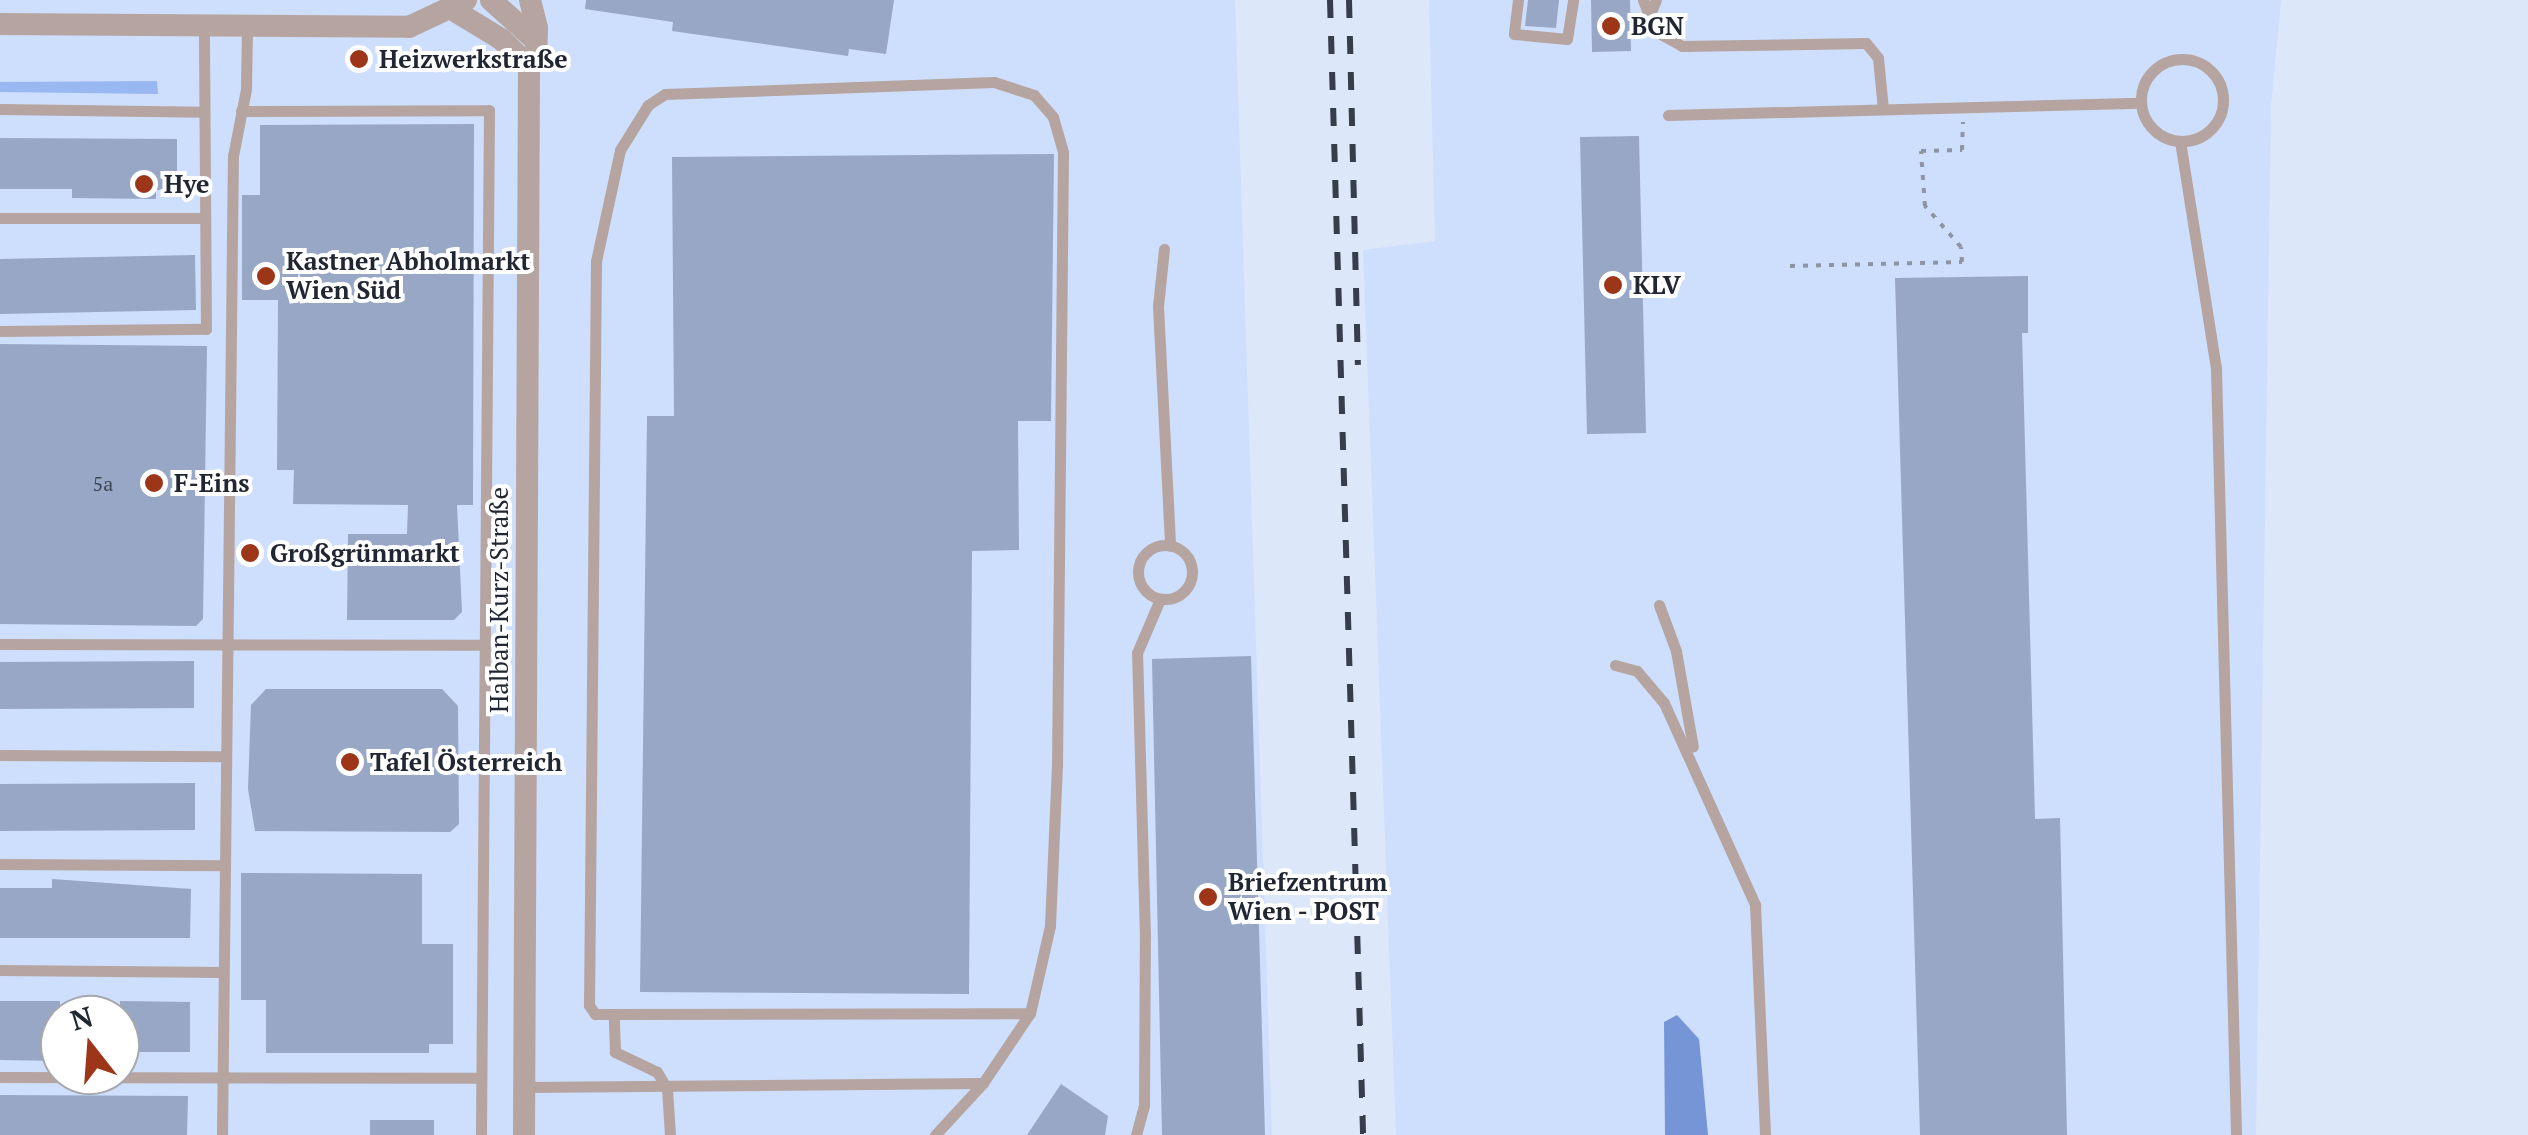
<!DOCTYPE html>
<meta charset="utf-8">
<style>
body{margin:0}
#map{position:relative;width:2528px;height:1135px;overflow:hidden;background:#dde7fa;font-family:"PT Serif",serif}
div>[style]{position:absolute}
.built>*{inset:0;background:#cedefd}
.green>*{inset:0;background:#99b7f1}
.water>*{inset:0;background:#7595d6}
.building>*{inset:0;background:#97a7c5}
.path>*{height:4px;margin-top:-2px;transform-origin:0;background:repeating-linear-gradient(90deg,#8d95a5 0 5px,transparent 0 13px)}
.service>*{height:11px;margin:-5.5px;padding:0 5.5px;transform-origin:5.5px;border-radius:5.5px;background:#b5a49f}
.service>.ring{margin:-5.5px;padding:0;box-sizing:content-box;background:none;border:11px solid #b5a49f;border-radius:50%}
.minor>*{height:22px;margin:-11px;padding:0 11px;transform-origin:11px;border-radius:11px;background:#b5a49f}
.rail>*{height:6px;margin-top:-3px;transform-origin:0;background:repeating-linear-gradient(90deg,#373e4b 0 18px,transparent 0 36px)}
.dots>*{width:28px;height:28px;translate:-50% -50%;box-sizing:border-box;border:5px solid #fff;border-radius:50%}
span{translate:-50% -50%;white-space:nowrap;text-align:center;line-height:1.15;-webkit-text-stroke:8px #fff;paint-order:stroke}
.number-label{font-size:20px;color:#3e4657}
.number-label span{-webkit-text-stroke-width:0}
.poi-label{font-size:25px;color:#202632;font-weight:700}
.left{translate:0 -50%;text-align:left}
.street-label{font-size:25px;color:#202632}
.north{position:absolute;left:40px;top:995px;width:100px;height:100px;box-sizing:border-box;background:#fff;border:2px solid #a6a8ad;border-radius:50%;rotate:343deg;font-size:28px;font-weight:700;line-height:40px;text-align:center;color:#202632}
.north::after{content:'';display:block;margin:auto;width:35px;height:45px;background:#9d3518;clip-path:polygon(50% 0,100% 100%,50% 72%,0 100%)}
</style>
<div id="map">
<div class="built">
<div style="clip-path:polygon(evenodd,0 0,1235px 0,1272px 1135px,0 1135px,0 0,60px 1015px,120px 1015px,120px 1075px,60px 1075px,60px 1015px)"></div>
<div style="clip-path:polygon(1429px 0,2281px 0,2271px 106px,2256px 1135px,1396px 1135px,1363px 250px,1435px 241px)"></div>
</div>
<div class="green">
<div style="clip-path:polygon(157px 81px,158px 94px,0 92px,0 82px)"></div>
</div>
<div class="water">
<div style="clip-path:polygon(1677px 1015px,1699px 1039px,1708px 1135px,1665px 1135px,1664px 1022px)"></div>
</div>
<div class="building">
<div style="clip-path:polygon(586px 0,894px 0,886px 54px,849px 49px,848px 56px,672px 31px,673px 22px,585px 9px)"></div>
<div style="clip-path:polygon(1528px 0,1559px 0,1556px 28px,1525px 26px)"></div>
<div style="clip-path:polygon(1591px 0,1630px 0,1631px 51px,1592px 52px)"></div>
<div style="clip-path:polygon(474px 124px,473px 505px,457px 505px,462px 612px,454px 620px,347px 620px,348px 534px,407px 534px,408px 505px,293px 504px,294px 470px,277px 470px,278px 300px,242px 300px,242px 195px,260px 195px,260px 125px)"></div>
<div style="clip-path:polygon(1639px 136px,1646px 433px,1587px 434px,1580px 137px)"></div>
<div style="clip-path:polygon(0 138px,177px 139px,177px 190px,156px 190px,156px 199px,72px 198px,72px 189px,0 189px)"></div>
<div style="clip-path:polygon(1054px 154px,1051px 421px,1018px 421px,1019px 550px,972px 551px,969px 994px,640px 992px,647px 416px,674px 416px,672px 157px)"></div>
<div style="clip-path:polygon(195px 255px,196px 310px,0 314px,0 259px)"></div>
<div style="clip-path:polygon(2028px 276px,2028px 333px,2022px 333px,2035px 819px,2060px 818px,2067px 1135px,1920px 1135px,1895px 278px)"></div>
<div style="clip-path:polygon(0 344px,207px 346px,203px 619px,196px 626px,0 624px)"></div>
<div style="clip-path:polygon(1251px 656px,1265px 1135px,1162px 1135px,1152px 659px)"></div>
<div style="clip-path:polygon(194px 661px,194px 708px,0 709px,0 662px)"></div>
<div style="clip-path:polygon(266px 689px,442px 689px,458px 706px,459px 824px,450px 832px,255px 831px,248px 789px,251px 705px)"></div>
<div style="clip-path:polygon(195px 783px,195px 830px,0 831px,0 784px)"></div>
<div style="clip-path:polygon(241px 873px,422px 874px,422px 944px,453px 944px,453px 1044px,429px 1044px,429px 1053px,266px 1053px,266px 1000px,241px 1000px)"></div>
<div style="clip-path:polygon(52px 879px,191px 889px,190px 938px,0 938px,0 888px,52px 888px)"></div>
<div style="clip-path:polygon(0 1001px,60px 1001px,60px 1061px,0 1060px)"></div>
<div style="clip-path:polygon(120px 1001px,190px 1002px,190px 1052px,120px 1052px)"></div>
<div style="clip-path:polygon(1061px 1084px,1108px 1116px,1105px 1135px,1027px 1135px)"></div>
<div style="clip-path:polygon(0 1095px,188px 1096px,187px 1135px,0 1135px)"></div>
<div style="clip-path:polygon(370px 1120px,434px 1120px,434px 1135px,370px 1135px)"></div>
</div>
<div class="path">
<div style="left:1790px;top:266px;width:172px;rotate:-1.3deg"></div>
<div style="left:1962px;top:262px;width:15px;rotate:-94deg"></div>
<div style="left:1961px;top:247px;width:55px;rotate:-131.3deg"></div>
<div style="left:1925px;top:206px;width:55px;rotate:-94.2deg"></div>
<div style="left:1921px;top:151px;width:41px;rotate:-1.4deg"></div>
<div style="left:1962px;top:150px;width:28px;rotate:-88deg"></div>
</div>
<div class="service">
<div style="left:1518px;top:0;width:34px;rotate:97deg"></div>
<div style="left:1514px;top:34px;width:53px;rotate:5.4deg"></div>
<div style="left:1567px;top:39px;width:39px;rotate:-81deg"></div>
<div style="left:1643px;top:0;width:33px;rotate:69deg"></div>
<div style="left:1655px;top:31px;width:31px;rotate:29deg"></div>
<div style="left:1682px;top:46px;width:184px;rotate:-0.9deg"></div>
<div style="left:1866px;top:43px;width:19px;rotate:51deg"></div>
<div style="left:1878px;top:58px;width:51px;rotate:84.4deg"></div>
<div style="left:1650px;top:14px;width:15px;rotate:-67deg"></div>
<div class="ring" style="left:2141px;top:59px;width:71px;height:71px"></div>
<div style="left:0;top:109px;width:203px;rotate:0.8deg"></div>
<div style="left:241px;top:111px;width:248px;rotate:-0.2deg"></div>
<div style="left:489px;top:110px;width:1025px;rotate:90.45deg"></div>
<div style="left:1668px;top:115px;width:472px;rotate:-1.5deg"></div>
<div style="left:2180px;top:141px;width:231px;rotate:81deg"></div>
<div style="left:2216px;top:369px;width:766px;rotate:88.5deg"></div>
<div style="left:0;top:218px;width:205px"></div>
<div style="left:1164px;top:249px;width:57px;rotate:96deg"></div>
<div style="left:1158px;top:306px;width:240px;rotate:87.1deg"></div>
<div style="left:0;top:331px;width:206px;rotate:-0.6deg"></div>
<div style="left:206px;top:329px;width:303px;rotate:-90.4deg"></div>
<div class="ring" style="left:1138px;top:545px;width:43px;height:43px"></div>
<div style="left:1659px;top:605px;width:49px;rotate:69.7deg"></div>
<div style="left:1676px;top:651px;width:97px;rotate:80deg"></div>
<div style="left:0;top:644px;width:484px;rotate:0.1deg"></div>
<div style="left:1615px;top:665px;width:23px;rotate:15deg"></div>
<div style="left:1637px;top:671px;width:42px;rotate:49.8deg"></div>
<div style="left:1664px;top:703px;width:222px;rotate:65.7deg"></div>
<div style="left:1755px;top:905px;width:230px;rotate:87.5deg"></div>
<div style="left:0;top:755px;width:223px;rotate:0.3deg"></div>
<div style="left:0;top:864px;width:223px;rotate:0.3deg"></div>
<div style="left:0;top:970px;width:223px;rotate:0.5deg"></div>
<div style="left:614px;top:1014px;width:19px;rotate:180deg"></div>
<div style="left:595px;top:1014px;width:11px;rotate:-124deg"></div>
<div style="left:589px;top:1005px;width:744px;rotate:-89.46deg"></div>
<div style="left:596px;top:261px;width:114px;rotate:-77.8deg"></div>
<div style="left:620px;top:150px;width:53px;rotate:-58.1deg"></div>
<div style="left:648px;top:105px;width:20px;rotate:-33deg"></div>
<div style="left:665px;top:94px;width:329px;rotate:-2.1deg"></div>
<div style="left:994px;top:82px;width:42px;rotate:18deg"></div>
<div style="left:1034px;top:95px;width:29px;rotate:49deg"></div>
<div style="left:1053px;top:117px;width:36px;rotate:74deg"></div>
<div style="left:1063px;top:152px;width:613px;rotate:90.56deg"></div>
<div style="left:1057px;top:765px;width:161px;rotate:92.5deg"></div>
<div style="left:1050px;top:926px;width:89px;rotate:102.9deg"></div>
<div style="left:0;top:1077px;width:481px;rotate:0.1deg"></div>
<div style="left:525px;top:1087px;width:458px;rotate:-0.5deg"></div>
<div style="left:983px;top:1083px;width:71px;rotate:132.7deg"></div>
<div style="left:222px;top:1135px;width:979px;rotate:-89.36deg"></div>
<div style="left:233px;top:156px;width:68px;rotate:-79deg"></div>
<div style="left:246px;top:89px;width:62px;rotate:-89.1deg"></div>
<div style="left:670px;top:1135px;width:46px;rotate:-93.7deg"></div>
<div style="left:667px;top:1089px;width:20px;rotate:-120deg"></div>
<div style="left:657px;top:1072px;width:47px;rotate:-154.5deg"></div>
<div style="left:615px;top:1052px;width:38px;rotate:-92deg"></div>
<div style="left:614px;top:1014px;width:416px;rotate:-0.1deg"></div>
<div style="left:1030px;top:1013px;width:84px;rotate:123.9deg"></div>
<div style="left:1136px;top:1135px;width:30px;rotate:-75deg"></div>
<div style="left:1144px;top:1106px;width:169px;rotate:-89.7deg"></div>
<div style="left:1145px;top:937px;width:284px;rotate:-91.6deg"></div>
<div style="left:1137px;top:653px;width:59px;rotate:-66.9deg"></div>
</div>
<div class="minor">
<div style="left:491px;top:0;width:58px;rotate:42.2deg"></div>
<div style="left:455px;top:11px;width:54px;rotate:31.3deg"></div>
<div style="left:501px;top:39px;width:39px;rotate:44deg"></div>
<div style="left:0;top:24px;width:409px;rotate:0.4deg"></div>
<div style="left:409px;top:27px;width:63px;rotate:-25.3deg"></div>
<div style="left:524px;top:1135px;width:1069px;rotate:-89.73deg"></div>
<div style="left:529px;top:66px;width:11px;rotate:-52deg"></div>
<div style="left:536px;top:57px;width:29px;rotate:-88deg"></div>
<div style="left:537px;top:28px;width:29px;rotate:-104deg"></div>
</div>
<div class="rail">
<div style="left:1330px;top:0;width:1135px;rotate:88.33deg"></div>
<div style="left:1349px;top:0;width:365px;rotate:88.6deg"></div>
</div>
<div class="dots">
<div style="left:1611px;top:26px;background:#9d3518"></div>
<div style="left:359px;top:59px;background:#9d3518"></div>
<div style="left:144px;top:184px;background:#9d3518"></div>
<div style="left:266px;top:276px;background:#9d3518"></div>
<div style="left:1613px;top:285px;background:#9d3518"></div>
<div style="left:154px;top:483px;background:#9d3518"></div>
<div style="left:250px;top:553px;background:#9d3518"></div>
<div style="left:350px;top:762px;background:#9d3518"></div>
<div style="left:1208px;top:897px;background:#9d3518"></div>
</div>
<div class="number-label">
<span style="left:103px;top:483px">5a</span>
</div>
<div class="poi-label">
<span class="left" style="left:1631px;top:26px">BGN</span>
<span class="left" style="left:379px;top:59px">Heizwerkstraße</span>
<span class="left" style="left:164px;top:184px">Hye</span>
<span class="left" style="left:286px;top:276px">Kastner Abholmarkt<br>Wien Süd</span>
<span class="left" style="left:1633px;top:285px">KLV</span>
<span class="left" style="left:174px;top:483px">F-Eins</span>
<span class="left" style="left:270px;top:553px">Großgrünmarkt</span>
<span class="left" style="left:370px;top:762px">Tafel Österreich</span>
<span class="left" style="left:1228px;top:897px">Briefzentrum<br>Wien - POST</span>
</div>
<div class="street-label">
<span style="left:499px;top:600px;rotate:-90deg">Halban-Kurz-Straße</span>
</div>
<div class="north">N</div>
</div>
